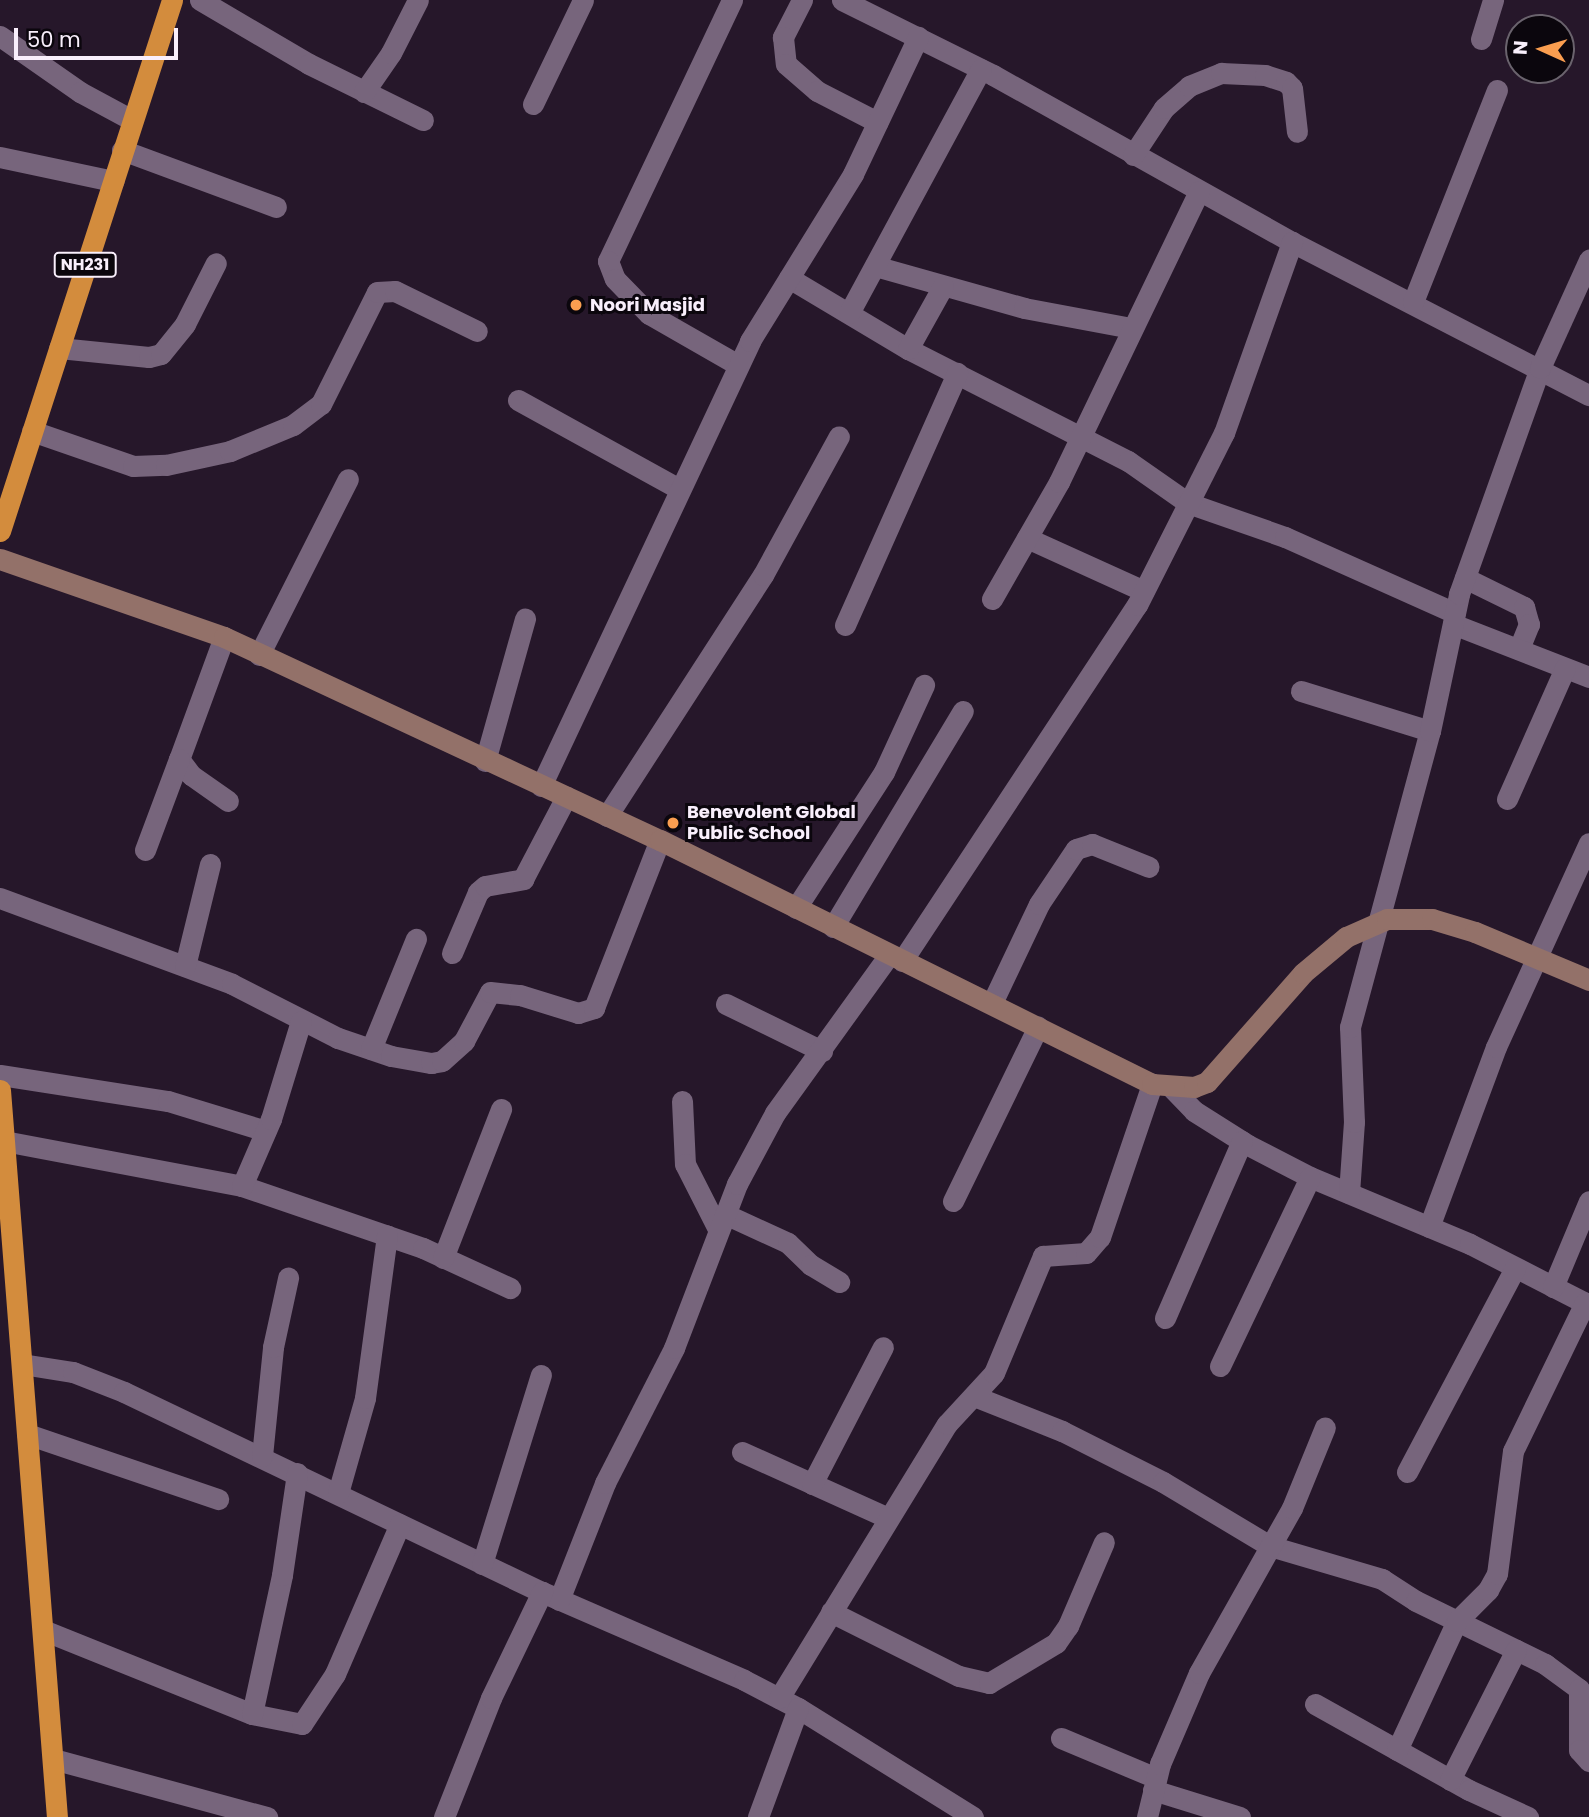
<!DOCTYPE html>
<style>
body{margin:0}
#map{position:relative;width:1589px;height:1817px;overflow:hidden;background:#26172a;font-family:Poppins,sans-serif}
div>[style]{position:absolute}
.street>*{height:21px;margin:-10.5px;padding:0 10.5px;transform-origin:10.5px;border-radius:10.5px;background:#77657c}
.secondary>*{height:21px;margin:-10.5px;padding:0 10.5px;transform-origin:10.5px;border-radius:10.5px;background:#937169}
.highway>*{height:21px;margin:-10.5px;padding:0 10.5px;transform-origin:10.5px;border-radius:10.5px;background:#d38c3d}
.dots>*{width:19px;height:19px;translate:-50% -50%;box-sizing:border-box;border:4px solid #0b060d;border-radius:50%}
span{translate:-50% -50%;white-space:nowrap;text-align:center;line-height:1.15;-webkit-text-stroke:6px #0b060d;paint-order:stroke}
.shield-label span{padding:2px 5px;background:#0b060d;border:2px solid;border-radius:5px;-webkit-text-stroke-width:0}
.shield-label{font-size:16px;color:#f9effc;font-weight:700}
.poi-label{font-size:18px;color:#f9effc;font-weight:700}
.left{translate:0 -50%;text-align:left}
.north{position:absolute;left:1505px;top:14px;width:70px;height:70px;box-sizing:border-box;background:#0b060d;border:2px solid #6a636d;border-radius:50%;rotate:274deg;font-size:19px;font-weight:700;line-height:28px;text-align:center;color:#f9effc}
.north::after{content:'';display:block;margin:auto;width:24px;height:32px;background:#fb9e50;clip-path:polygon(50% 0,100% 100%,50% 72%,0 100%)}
.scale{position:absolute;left:14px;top:28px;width:164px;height:32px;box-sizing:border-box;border:4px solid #f9effc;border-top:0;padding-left:9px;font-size:21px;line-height:24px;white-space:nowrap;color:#f9effc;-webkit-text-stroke:5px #0b060d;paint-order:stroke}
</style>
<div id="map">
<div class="street">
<div style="left:200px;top:0;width:126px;rotate:30.4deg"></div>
<div style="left:309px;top:64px;width:127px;rotate:26.2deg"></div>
<div style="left:732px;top:0;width:289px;rotate:115.4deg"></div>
<div style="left:608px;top:261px;width:19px;rotate:69deg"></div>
<div style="left:615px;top:279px;width:49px;rotate:45.8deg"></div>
<div style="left:649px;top:314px;width:103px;rotate:29.8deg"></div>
<div style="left:802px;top:0;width:42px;rotate:117.2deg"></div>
<div style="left:783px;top:37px;width:27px;rotate:84deg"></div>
<div style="left:786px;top:64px;width:41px;rotate:41.1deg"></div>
<div style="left:817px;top:91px;width:68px;rotate:27.3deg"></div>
<div style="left:842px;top:0;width:169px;rotate:26.4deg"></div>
<div style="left:993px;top:75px;width:342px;rotate:29.2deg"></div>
<div style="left:1292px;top:242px;width:334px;rotate:27.3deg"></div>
<div style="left:0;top:36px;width:98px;rotate:35deg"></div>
<div style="left:80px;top:92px;width:59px;rotate:28.3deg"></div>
<div style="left:1481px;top:39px;width:41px;rotate:-72.9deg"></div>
<div style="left:364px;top:92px;width:47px;rotate:-55.3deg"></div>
<div style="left:391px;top:53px;width:59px;rotate:-63deg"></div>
<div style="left:533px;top:104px;width:115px;rotate:-64.3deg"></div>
<div style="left:122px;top:150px;width:164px;rotate:20.3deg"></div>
<div style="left:1133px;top:155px;width:56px;rotate:-56.6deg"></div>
<div style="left:1164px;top:108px;width:33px;rotate:-41deg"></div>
<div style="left:1189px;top:86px;width:35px;rotate:-22deg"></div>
<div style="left:1221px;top:73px;width:44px;rotate:2.6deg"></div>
<div style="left:1265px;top:75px;width:22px;rotate:18deg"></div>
<div style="left:1286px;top:82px;width:8px;rotate:45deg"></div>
<div style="left:1292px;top:88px;width:44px;rotate:83.5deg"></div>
<div style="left:0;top:157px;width:116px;rotate:12deg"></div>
<div style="left:875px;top:266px;width:155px;rotate:15.7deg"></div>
<div style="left:1024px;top:308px;width:109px;rotate:10.6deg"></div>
<div style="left:789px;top:278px;width:139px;rotate:30.8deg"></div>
<div style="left:908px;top:349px;width:247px;rotate:27deg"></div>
<div style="left:1128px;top:461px;width:73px;rotate:35deg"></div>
<div style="left:1188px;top:503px;width:103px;rotate:19.3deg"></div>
<div style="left:1285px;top:537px;width:186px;rotate:24.1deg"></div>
<div style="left:1413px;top:302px;width:228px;rotate:-68.4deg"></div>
<div style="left:849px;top:313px;width:277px;rotate:-61.6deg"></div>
<div style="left:59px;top:348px;width:90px;rotate:5.7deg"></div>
<div style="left:149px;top:357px;width:12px;rotate:-14deg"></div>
<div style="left:161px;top:354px;width:38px;rotate:-51deg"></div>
<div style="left:185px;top:324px;width:68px;rotate:-63.1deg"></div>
<div style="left:908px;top:349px;width:72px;rotate:-60.9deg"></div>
<div style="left:518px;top:400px;width:184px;rotate:28.9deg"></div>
<div style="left:32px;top:431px;width:107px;rotate:19.1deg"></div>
<div style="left:133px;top:466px;width:33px;rotate:-2deg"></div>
<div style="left:166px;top:465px;width:66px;rotate:-12.3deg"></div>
<div style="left:230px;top:451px;width:68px;rotate:-22.4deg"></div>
<div style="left:293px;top:425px;width:35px;rotate:-37deg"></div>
<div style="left:321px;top:404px;width:125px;rotate:-63.4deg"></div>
<div style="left:377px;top:292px;width:18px;rotate:-3deg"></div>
<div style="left:395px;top:291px;width:91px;rotate:26deg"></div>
<div style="left:1027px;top:538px;width:128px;rotate:24.4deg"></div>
<div style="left:1465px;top:578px;width:66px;rotate:26.2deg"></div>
<div style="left:1524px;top:607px;width:18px;rotate:74deg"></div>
<div style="left:1529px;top:624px;width:27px;rotate:112deg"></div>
<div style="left:992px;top:599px;width:135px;rotate:-60.2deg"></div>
<div style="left:1059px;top:482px;width:323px;rotate:-64.3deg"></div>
<div style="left:1453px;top:624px;width:146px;rotate:21.3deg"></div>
<div style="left:845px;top:625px;width:276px;rotate:-66deg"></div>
<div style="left:224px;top:637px;width:130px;rotate:110.2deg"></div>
<div style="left:179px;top:759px;width:20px;rotate:53deg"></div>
<div style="left:191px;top:775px;width:45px;rotate:35.1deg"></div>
<div style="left:259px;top:655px;width:197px;rotate:-63.2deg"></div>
<div style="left:1301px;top:691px;width:135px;rotate:17.2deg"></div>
<div style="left:485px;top:761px;width:148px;rotate:-74.3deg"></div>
<div style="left:541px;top:786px;width:492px;rotate:-64.8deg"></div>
<div style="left:750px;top:341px;width:196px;rotate:-58.3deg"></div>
<div style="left:853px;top:174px;width:152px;rotate:-64.6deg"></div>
<div style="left:1507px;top:799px;width:143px;rotate:-66.1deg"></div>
<div style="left:607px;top:816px;width:287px;rotate:-57.1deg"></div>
<div style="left:763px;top:575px;width:158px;rotate:-61.3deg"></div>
<div style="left:145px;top:850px;width:97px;rotate:-69.5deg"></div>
<div style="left:0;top:898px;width:247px;rotate:20.3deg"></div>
<div style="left:232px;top:984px;width:119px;rotate:27deg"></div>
<div style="left:338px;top:1038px;width:56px;rotate:18.8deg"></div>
<div style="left:391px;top:1056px;width:41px;rotate:9.9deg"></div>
<div style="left:431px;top:1063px;width:11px;rotate:-10deg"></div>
<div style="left:442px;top:1061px;width:30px;rotate:-42deg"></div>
<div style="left:464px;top:1041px;width:55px;rotate:-62deg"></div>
<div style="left:490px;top:992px;width:30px;rotate:6deg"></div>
<div style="left:520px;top:995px;width:61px;rotate:17.2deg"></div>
<div style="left:578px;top:1013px;width:17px;rotate:-17deg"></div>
<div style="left:594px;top:1008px;width:180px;rotate:-68.6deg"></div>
<div style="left:796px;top:908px;width:162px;rotate:-57.1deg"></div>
<div style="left:884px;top:772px;width:96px;rotate:-65.3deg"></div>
<div style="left:833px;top:927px;width:252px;rotate:-59deg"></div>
<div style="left:452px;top:953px;width:66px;rotate:-66.9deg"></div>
<div style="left:478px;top:892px;width:9px;rotate:-41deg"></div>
<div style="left:485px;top:886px;width:39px;rotate:-10deg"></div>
<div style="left:523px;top:879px;width:93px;rotate:-62.3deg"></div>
<div style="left:902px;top:961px;width:427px;rotate:-56.6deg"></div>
<div style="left:1137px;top:605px;width:193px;rotate:-63.2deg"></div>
<div style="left:1224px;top:433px;width:203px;rotate:-70.4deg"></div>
<div style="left:185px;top:966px;width:105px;rotate:-76.2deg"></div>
<div style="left:992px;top:1003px;width:110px;rotate:-64.6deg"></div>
<div style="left:1039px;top:904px;width:66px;rotate:-56.1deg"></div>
<div style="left:1076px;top:849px;width:17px;rotate:-17deg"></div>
<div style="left:1092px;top:844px;width:61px;rotate:22deg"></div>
<div style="left:726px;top:1004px;width:107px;rotate:26.1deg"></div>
<div style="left:371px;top:1049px;width:119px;rotate:-67.8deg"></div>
<div style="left:0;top:1075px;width:170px;rotate:8.8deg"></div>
<div style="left:168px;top:1101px;width:102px;rotate:17deg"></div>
<div style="left:1171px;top:1087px;width:33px;rotate:46deg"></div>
<div style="left:1194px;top:1111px;width:64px;rotate:32.2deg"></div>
<div style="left:1248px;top:1145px;width:70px;rotate:27.3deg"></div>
<div style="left:1310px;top:1177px;width:173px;rotate:22.7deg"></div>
<div style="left:1470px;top:1244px;width:134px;rotate:27.1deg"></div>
<div style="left:682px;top:1101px;width:63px;rotate:87.3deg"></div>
<div style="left:685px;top:1164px;width:73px;rotate:63.1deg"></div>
<div style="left:4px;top:1141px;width:242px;rotate:10.7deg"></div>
<div style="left:242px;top:1186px;width:191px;rotate:18.9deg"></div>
<div style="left:423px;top:1248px;width:96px;rotate:24.7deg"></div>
<div style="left:242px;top:1186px;width:73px;rotate:-66.6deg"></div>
<div style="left:271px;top:1119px;width:102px;rotate:-73deg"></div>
<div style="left:1349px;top:1193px;width:71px;rotate:-86deg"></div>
<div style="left:1354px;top:1122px;width:95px;rotate:-92.4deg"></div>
<div style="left:1350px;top:1027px;width:307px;rotate:-74.9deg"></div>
<div style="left:1430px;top:731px;width:140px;rotate:-78deg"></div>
<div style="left:1459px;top:594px;width:240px;rotate:-70.3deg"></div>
<div style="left:1540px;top:368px;width:119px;rotate:-65.6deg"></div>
<div style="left:953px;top:1201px;width:194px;rotate:-64deg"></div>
<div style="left:725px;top:1214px;width:69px;rotate:24.7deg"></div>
<div style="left:788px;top:1243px;width:32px;rotate:44deg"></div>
<div style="left:811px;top:1265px;width:33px;rotate:31deg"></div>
<div style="left:1429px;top:1227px;width:192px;rotate:-69.6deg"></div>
<div style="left:1496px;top:1047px;width:224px;rotate:-65.5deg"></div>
<div style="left:443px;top:1258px;width:160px;rotate:-68.7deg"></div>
<div style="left:1553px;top:1287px;width:93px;rotate:-67.3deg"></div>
<div style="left:1165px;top:1318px;width:193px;rotate:-66.5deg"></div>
<div style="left:22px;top:1364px;width:52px;rotate:8.9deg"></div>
<div style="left:73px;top:1372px;width:55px;rotate:21.4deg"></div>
<div style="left:124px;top:1392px;width:463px;rotate:25.6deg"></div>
<div style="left:542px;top:1592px;width:220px;rotate:23.5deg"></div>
<div style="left:744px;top:1680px;width:61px;rotate:27.4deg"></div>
<div style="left:798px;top:1708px;width:206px;rotate:31.9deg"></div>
<div style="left:1220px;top:1366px;width:209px;rotate:-64.5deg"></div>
<div style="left:974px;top:1396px;width:95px;rotate:21.7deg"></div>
<div style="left:1062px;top:1431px;width:113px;rotate:26.8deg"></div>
<div style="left:1163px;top:1482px;width:125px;rotate:30.9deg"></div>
<div style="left:1270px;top:1546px;width:117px;rotate:16.4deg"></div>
<div style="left:1382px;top:1579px;width:40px;rotate:32.9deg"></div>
<div style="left:1416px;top:1601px;width:144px;rotate:26deg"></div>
<div style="left:1545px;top:1664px;width:42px;rotate:36.3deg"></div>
<div style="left:1579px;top:1689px;width:61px;rotate:90deg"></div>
<div style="left:1579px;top:1750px;width:15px;rotate:48deg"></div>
<div style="left:27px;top:1434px;width:202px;rotate:18.8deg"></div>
<div style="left:742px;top:1452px;width:160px;rotate:24.3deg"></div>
<div style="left:262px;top:1456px;width:110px;rotate:-84.2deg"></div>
<div style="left:273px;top:1347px;width:71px;rotate:-77.7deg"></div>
<div style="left:1407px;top:1472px;width:231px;rotate:-62.1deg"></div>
<div style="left:812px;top:1484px;width:154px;rotate:-62.6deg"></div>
<div style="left:338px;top:1493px;width:99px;rotate:-74.1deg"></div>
<div style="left:365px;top:1398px;width:164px;rotate:-82.3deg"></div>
<div style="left:482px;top:1564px;width:198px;rotate:-72.7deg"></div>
<div style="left:559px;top:1600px;width:126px;rotate:-68.5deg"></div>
<div style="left:605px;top:1483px;width:152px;rotate:-62.9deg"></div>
<div style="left:674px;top:1348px;width:176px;rotate:-69deg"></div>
<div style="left:737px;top:1184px;width:81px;rotate:-61.8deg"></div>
<div style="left:775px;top:1113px;width:195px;rotate:-54.2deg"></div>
<div style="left:831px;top:1612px;width:143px;rotate:26.6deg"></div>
<div style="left:959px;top:1676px;width:31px;rotate:13deg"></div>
<div style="left:989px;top:1683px;width:78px;rotate:-30.8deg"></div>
<div style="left:1056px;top:1643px;width:21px;rotate:-55deg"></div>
<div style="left:1068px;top:1626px;width:91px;rotate:-66.8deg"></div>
<div style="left:43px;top:1630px;width:225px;rotate:21.9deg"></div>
<div style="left:252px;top:1714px;width:51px;rotate:11.3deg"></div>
<div style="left:302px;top:1724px;width:60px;rotate:-56.6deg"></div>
<div style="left:335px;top:1674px;width:163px;rotate:-66.6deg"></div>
<div style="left:779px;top:1698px;width:321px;rotate:-58.5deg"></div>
<div style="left:947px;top:1424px;width:69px;rotate:-47.3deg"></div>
<div style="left:994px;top:1373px;width:127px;rotate:-67.3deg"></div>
<div style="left:1043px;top:1256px;width:43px;rotate:-4deg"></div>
<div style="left:1086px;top:1253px;width:21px;rotate:-49deg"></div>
<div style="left:1100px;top:1237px;width:162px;rotate:-71.2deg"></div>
<div style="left:1315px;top:1704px;width:176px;rotate:29.2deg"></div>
<div style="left:1469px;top:1790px;width:65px;rotate:24.6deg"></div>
<div style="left:252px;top:1714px;width:142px;rotate:-77.8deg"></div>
<div style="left:282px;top:1575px;width:103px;rotate:-81.6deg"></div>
<div style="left:1061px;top:1738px;width:103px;rotate:22.8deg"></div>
<div style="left:1397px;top:1750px;width:142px;rotate:-65.1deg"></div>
<div style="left:1457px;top:1621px;width:44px;rotate:-45deg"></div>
<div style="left:1488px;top:1590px;width:18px;rotate:-61deg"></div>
<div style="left:1497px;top:1574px;width:124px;rotate:-82.6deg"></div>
<div style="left:1513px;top:1451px;width:165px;rotate:-64.1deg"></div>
<div style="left:53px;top:1759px;width:222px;rotate:15.2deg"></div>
<div style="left:1450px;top:1780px;width:146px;rotate:-63.1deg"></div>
<div style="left:1153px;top:1790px;width:91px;rotate:17.2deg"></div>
<div style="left:444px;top:1817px;width:128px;rotate:-68.4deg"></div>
<div style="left:491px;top:1698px;width:118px;rotate:-64.3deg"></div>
<div style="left:758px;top:1817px;width:116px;rotate:-69.8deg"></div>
<div style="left:1147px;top:1817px;width:55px;rotate:-76.2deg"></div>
<div style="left:1160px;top:1764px;width:99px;rotate:-66.8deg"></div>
<div style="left:1199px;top:1673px;width:189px;rotate:-60.6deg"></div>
<div style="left:1292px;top:1508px;width:87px;rotate:-67.8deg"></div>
</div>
<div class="secondary">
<div style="left:0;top:559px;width:237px;rotate:19.2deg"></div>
<div style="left:224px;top:637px;width:481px;rotate:25deg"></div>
<div style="left:660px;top:840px;width:549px;rotate:26.38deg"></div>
<div style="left:1152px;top:1084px;width:42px;rotate:4.1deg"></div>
<div style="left:1194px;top:1087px;width:14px;rotate:-21deg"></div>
<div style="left:1207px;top:1082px;width:145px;rotate:-48.6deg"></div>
<div style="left:1303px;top:973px;width:56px;rotate:-39.9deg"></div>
<div style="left:1346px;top:937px;width:45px;rotate:-23.7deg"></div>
<div style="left:1387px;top:919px;width:45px"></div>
<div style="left:1432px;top:919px;width:45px;rotate:16.8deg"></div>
<div style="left:1475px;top:932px;width:124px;rotate:22.8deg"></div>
</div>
<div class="highway">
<div style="left:0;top:531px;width:558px;rotate:-72.05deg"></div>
<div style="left:0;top:1090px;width:729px;rotate:85.52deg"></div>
</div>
<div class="dots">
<div style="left:576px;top:305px;background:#fb9e50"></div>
<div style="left:673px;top:823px;background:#fb9e50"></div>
</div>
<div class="shield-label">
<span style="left:85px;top:265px">NH231</span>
</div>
<div class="poi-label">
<span class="left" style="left:590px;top:305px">Noori Masjid</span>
<span class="left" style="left:687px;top:823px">Benevolent Global<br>Public School</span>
</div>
<div class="north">N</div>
<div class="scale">50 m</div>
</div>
